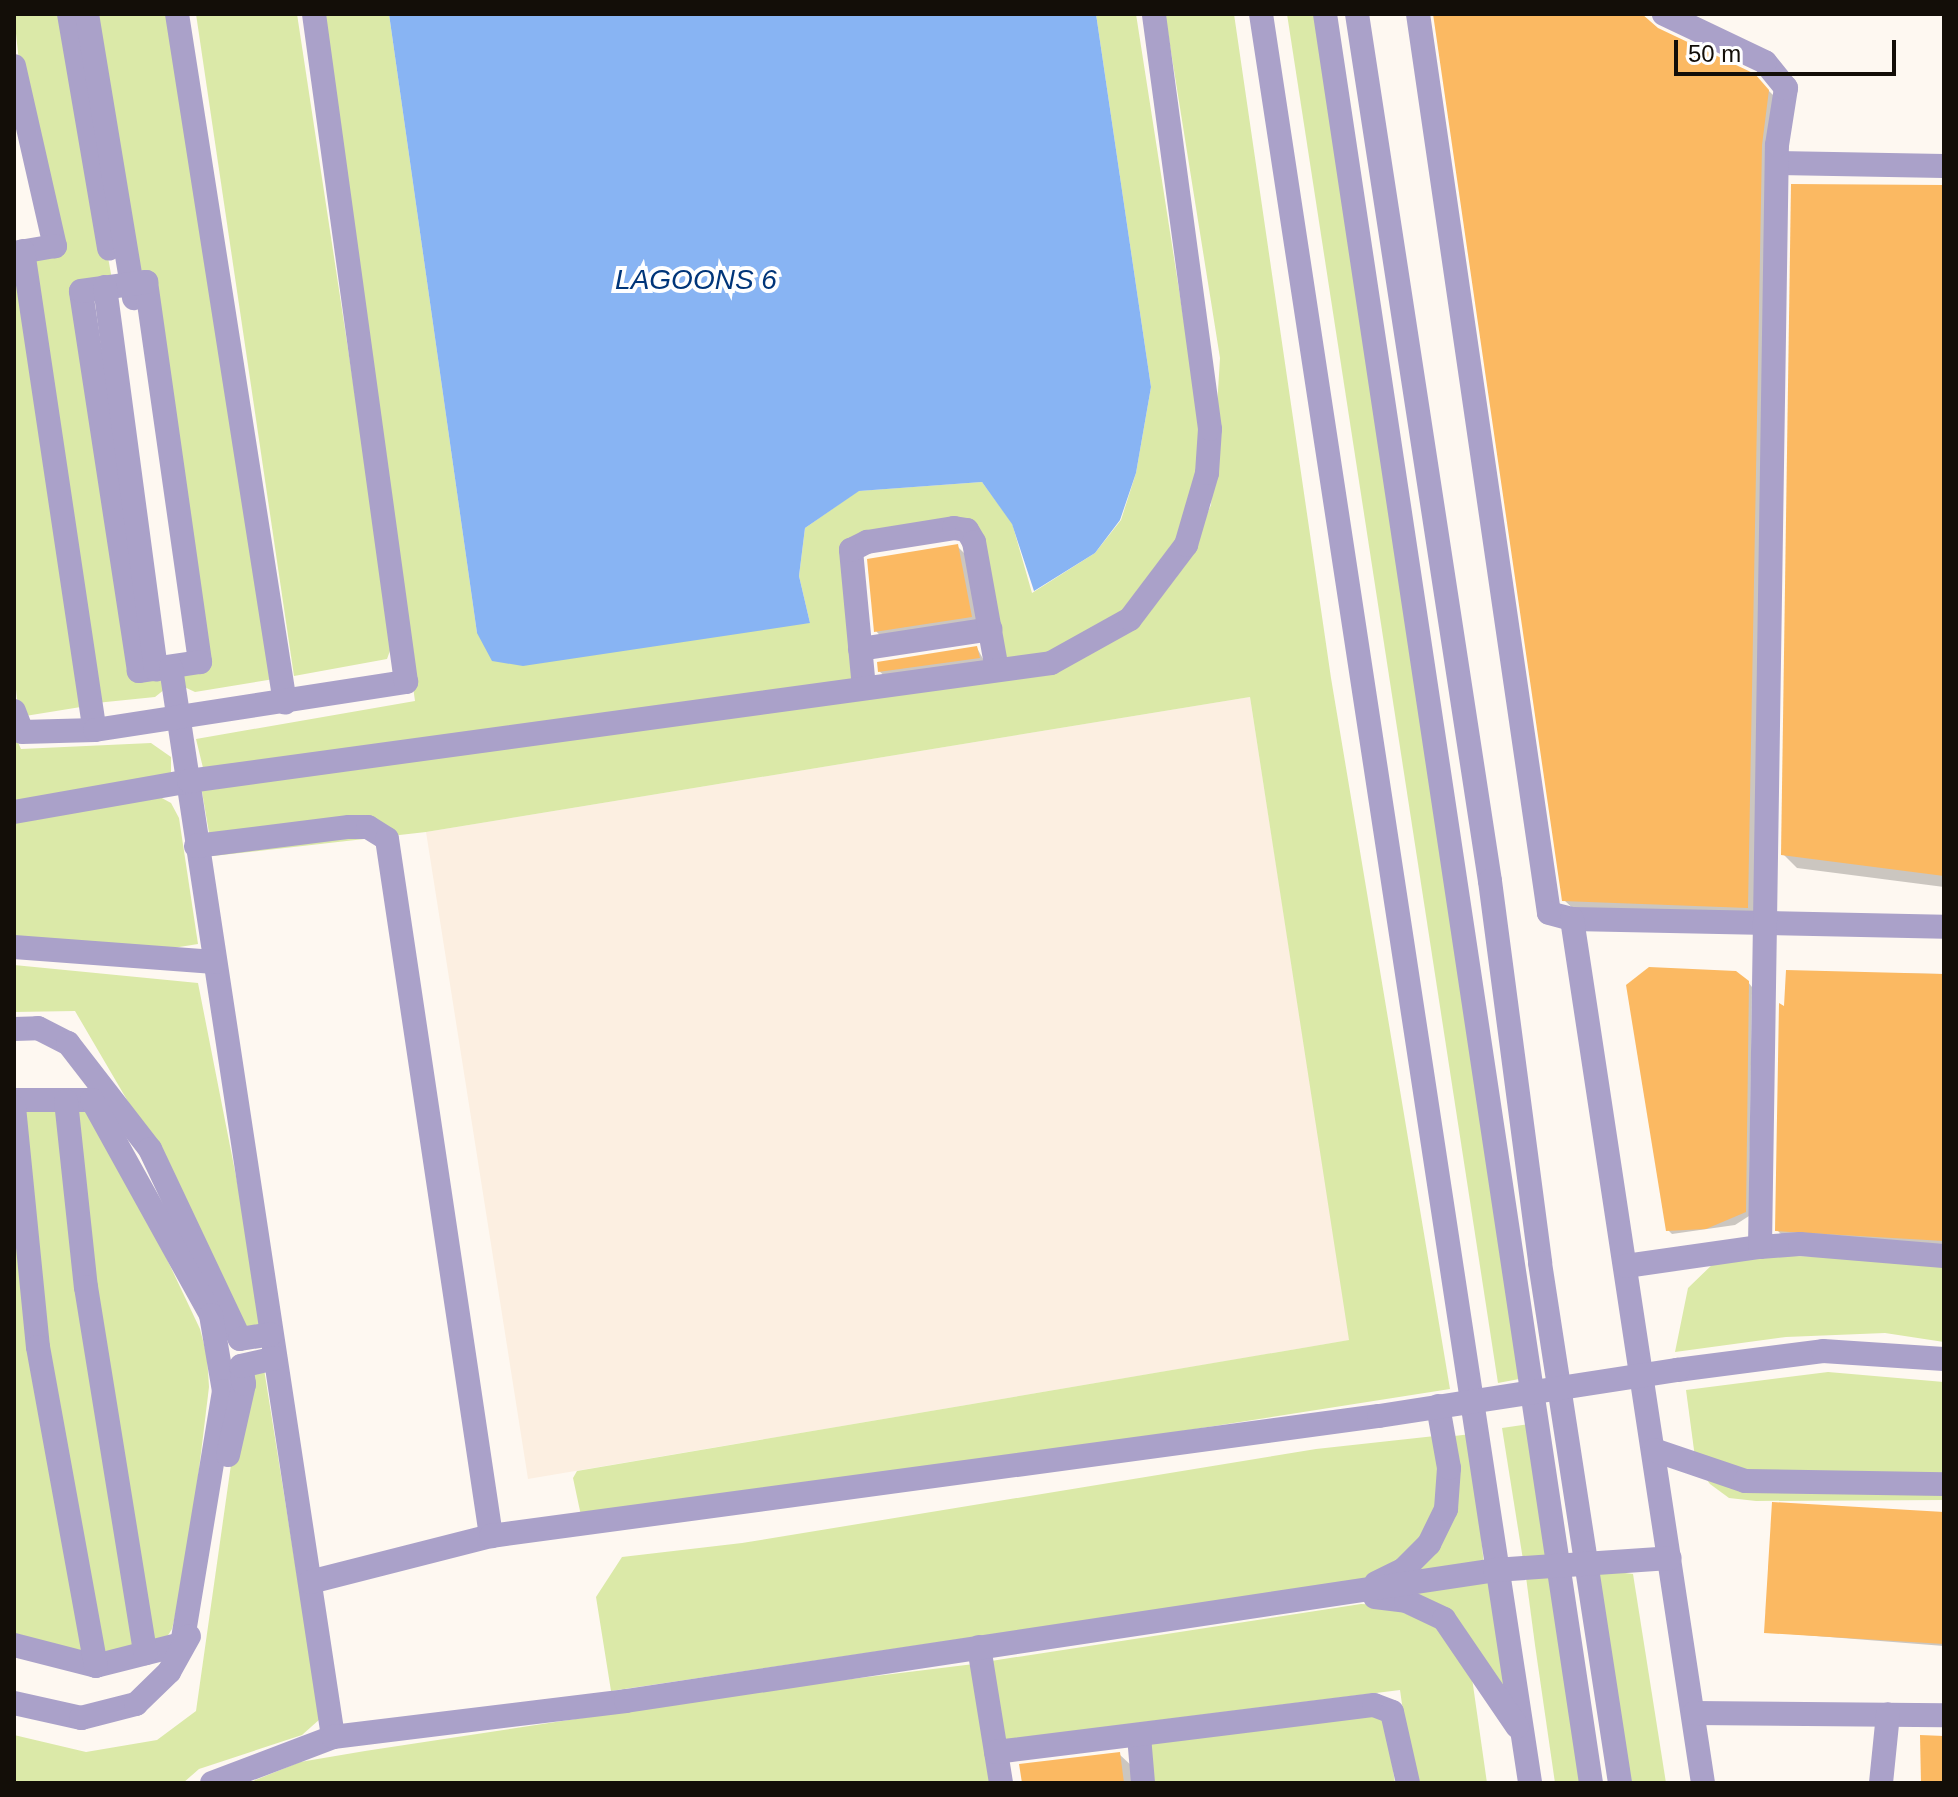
<!DOCTYPE html>
<style>
body{margin:0}
#map{position:relative;width:1958px;height:1797px;overflow:hidden;background:#fef8f1;font-family:Arial,sans-serif}
div>[style]{position:absolute}
.built>*{inset:0;background:#fcefe1}
.green>*{inset:0;background:#dbe9a8}
.water>*{inset:0;background:#88b4f3}
.shadow>*{inset:0;background:#0003}
.building>*{inset:0;background:#fbb962}
.minor>*{height:24px;margin:-12px;padding:0 12px;transform-origin:12px;border-radius:12px;background:#aaa1c9}
.minor-bridge>*{height:24px;margin:-12px;padding:0 12px;transform-origin:12px;border-radius:12px;background:#aaa1c9}
span{translate:-50% -50%;white-space:nowrap;text-align:center;line-height:1.15;-webkit-text-stroke:8px #fff;paint-order:stroke}
.water-label{font-size:28px;color:#003579;font-style:italic}
.frame{position:absolute;inset:0;border:16px solid #130e08;pointer-events:none}
.scale{position:absolute;left:1674px;top:40px;width:222px;height:36px;box-sizing:border-box;border:4px solid #130e08;border-top:0;padding-left:10px;font-size:24px;line-height:28px;white-space:nowrap;color:#130e08;-webkit-text-stroke:6px #fff;paint-order:stroke}
</style>
<div id="map">
<div class="built">
<div style="clip-path:polygon(1250px 697px,1350px 1340px,528px 1479px,426px 832px)"></div>
</div>
<div class="green">
<div style="clip-path:polygon(14px 14px,64px 14px,113px 285px,78px 289px,170px 685px,155px 697px,96px 703px,26px 253px,55px 250px,23px 101px)"></div>
<div style="clip-path:polygon(96px 14px,168px 14px,274px 679px,195px 692px,178px 684px,176px 672px,205px 668px)"></div>
<div style="clip-path:polygon(196px 14px,297px 14px,371px 500px,391px 648px,387px 659px,294px 676px)"></div>
<div style="clip-path:polygon(320px 14px,389px 14px,477px 633px,810px 623px,799px 576px,805px 528px,858px 491px,982px 482px,1012px 523px,1032px 593px,1095px 553px,1121px 520px,1136px 473px,1151px 387px,1096px 14px,1136px 14px,1204px 450px,1193px 513px,1137px 603px,1053px 652px,1005px 658px,975px 534px,854px 545px,854px 680px,204px 772px,196px 739px,415px 701px)"></div>
<div style="clip-path:polygon(1165px 14px,1234px 14px,1331px 678px,1450px 1389px,583px 1525px,573px 1478px,577px 1471px,1349px 1340px,1250px 697px,426px 832px,213px 856px,201px 786px,999px 675px,1136px 624px,1194px 543px,1211px 505px,1220px 358px)"></div>
<div style="clip-path:polygon(1287px 14px,1322px 14px,1530px 1377px,1498px 1383px)"></div>
<div style="clip-path:polygon(14px 258px,87px 706px,19px 717px,14px 671px)"></div>
<div style="clip-path:polygon(14px 734px,21px 749px,151px 743px,171px 757px,171px 779px,14px 809px)"></div>
<div style="clip-path:polygon(160px 797px,171px 803px,179px 818px,198px 944px,173px 948px,14px 936px,14px 820px)"></div>
<div style="clip-path:polygon(14px 965px,198px 983px,266px 1329px,243px 1336px,147px 1134px,75px 1011px,14px 1012px)"></div>
<div style="clip-path:polygon(92px 1101px,200px 1329px,207px 1356px,209px 1387px,188px 1560px,172px 1629px,163px 1643px,153px 1643px,68px 1102px)"></div>
<div style="clip-path:polygon(15px 1102px,65px 1103px,140px 1647px,100px 1655px,43px 1343px)"></div>
<div style="clip-path:polygon(14px 1136px,89px 1654px,14px 1637px)"></div>
<div style="clip-path:polygon(1736px 1255px,1944px 1259px,1944px 1342px,1885px 1333px,1786px 1337px,1675px 1352px,1688px 1288px,1717px 1260px)"></div>
<div style="clip-path:polygon(245px 1366px,264px 1369px,320px 1719px,302px 1735px,199px 1769px,183px 1783px,14px 1783px,14px 1735px,86px 1752px,157px 1740px,196px 1711px)"></div>
<div style="clip-path:polygon(1828px 1372px,1944px 1382px,1944px 1500px,1756px 1501px,1729px 1498px,1710px 1484px,1696px 1465px,1686px 1390px)"></div>
<div style="clip-path:polygon(1537px 1423px,1558px 1564px,1524px 1566px,1502px 1428px)"></div>
<div style="clip-path:polygon(1471px 1434px,1484px 1566px,1403px 1574px,1428px 1549px,1446px 1437px)"></div>
<div style="clip-path:polygon(1435px 1436px,1440px 1485px,1437px 1508px,1424px 1537px,1393px 1567px,1363px 1579px,611px 1691px,596px 1597px,622px 1557px,742px 1543px,1316px 1449px)"></div>
<div style="clip-path:polygon(1593px 1569px,1633px 1574px,1666px 1783px,1624px 1783px)"></div>
<div style="clip-path:polygon(1486px 1574px,1514px 1703px,1483px 1660px,1400px 1593px)"></div>
<div style="clip-path:polygon(1557px 1574px,1588px 1783px,1555px 1783px,1535px 1645px,1526px 1577px)"></div>
<div style="clip-path:polygon(1361px 1604px,1385px 1605px,1438px 1627px,1472px 1678px,1487px 1783px,1413px 1783px,1400px 1690px,1003px 1740px,991px 1661px)"></div>
<div style="clip-path:polygon(974px 1664px,992px 1783px,248px 1783px,300px 1762px,365px 1751px,786px 1687px)"></div>
<div style="clip-path:polygon(1373px 1713px,1386px 1722px,1395px 1783px,1153px 1783px,1149px 1742px)"></div>
</div>
<div class="water">
<div style="clip-path:polygon(389px 14px,1096px 14px,1151px 387px,1136px 473px,1120px 520px,1095px 553px,1034px 591px,1012px 524px,982px 482px,859px 491px,805px 528px,799px 576px,810px 623px,523px 666px,492px 661px,477px 633px)"></div>
</div>
<div class="shadow">
<div style="clip-path:polygon(1435px 14px,1637px 14px,1660px 31px,1754px 76px,1773px 95px,1766px 925px,1583px 918px,1564px 900px)"></div>
<div style="clip-path:polygon(1944px 187px,1944px 887px,1797px 868px,1783px 854px)"></div>
<div style="clip-path:polygon(957px 546px,966px 555px,980px 625px,884px 640px,876px 631px)"></div>
<div style="clip-path:polygon(977px 648px,987px 666px,888px 679px,879px 671px)"></div>
<div style="clip-path:polygon(1788px 972px,1944px 974px,1944px 1253px,1791px 1244px,1777px 1230px)"></div>
<div style="clip-path:polygon(1748px 982px,1752px 987px,1749px 1216px,1735px 1225px,1672px 1234px,1668px 1230px)"></div>
<div style="clip-path:polygon(1944px 1514px,1944px 1646px,1766px 1632px)"></div>
<div style="clip-path:polygon(1119px 1754px,1133px 1767px,1135px 1783px,1024px 1783px)"></div>
</div>
<div class="building">
<div style="clip-path:polygon(1433px 14px,1642px 14px,1658px 28px,1755px 74px,1769px 90px,1762px 145px,1748px 908px,1562px 901px)"></div>
<div style="clip-path:polygon(1791px 184px,1944px 185px,1944px 876px,1781px 855px)"></div>
<div style="clip-path:polygon(958px 544px,972px 617px,874px 632px,867px 559px)"></div>
<div style="clip-path:polygon(977px 646px,980px 658px,878px 672px,877px 662px)"></div>
<div style="clip-path:polygon(1649px 967px,1736px 971px,1749px 981px,1746px 1212px,1706px 1229px,1666px 1231px,1626px 985px)"></div>
<div style="clip-path:polygon(1786px 970px,1944px 974px,1944px 1241px,1775px 1231px,1779px 1003px,1784px 1006px)"></div>
<div style="clip-path:polygon(1772px 1502px,1944px 1512px,1944px 1644px,1764px 1633px)"></div>
<div style="clip-path:polygon(1920px 1735px,1944px 1736px,1944px 1783px,1921px 1783px)"></div>
<div style="clip-path:polygon(1120px 1752px,1124px 1783px,1022px 1783px,1019px 1764px)"></div>
</div>
<div class="minor">
<div style="left:69px;top:14px;width:238px;rotate:80.3deg"></div>
<div style="left:87px;top:14px;width:288px;rotate:80.6deg"></div>
<div style="left:177px;top:14px;width:697px;rotate:81.09deg"></div>
<div style="left:1261px;top:14px;width:1789px;rotate:81.35deg"></div>
<div style="left:1325px;top:14px;width:1789px;rotate:81.45deg"></div>
<div style="left:1357px;top:14px;width:877px;rotate:81.28deg"></div>
<div style="left:1490px;top:881px;width:385px;rotate:82.5deg"></div>
<div style="left:1540px;top:1263px;width:526px;rotate:81.25deg"></div>
<div style="left:1418px;top:14px;width:908px;rotate:81.71deg"></div>
<div style="left:1549px;top:913px;width:24px;rotate:15deg"></div>
<div style="left:1572px;top:919px;width:372px;rotate:1.2deg"></div>
<div style="left:14px;top:66px;width:185px;rotate:77.2deg"></div>
<div style="left:55px;top:246px;width:42px;rotate:170.3deg"></div>
<div style="left:1777px;top:163px;width:167px;rotate:1deg"></div>
<div style="left:23px;top:251px;width:484px;rotate:81.5deg"></div>
<div style="left:146px;top:282px;width:384px;rotate:81.9deg"></div>
<div style="left:200px;top:662px;width:62px;rotate:171.6deg"></div>
<div style="left:139px;top:671px;width:384px;rotate:-98.7deg"></div>
<div style="left:81px;top:291px;width:66px;rotate:-7.9deg"></div>
<div style="left:105px;top:287px;width:386px;rotate:82.4deg"></div>
<div style="left:860px;top:649px;width:132px;rotate:-8.7deg"></div>
<div style="left:171px;top:668px;width:1081px;rotate:81.38deg"></div>
<div style="left:864px;top:688px;width:139px;rotate:-95.4deg"></div>
<div style="left:851px;top:550px;width:18px;rotate:-27deg"></div>
<div style="left:867px;top:542px;width:88px;rotate:-9.1deg"></div>
<div style="left:954px;top:528px;width:13px;rotate:9deg"></div>
<div style="left:967px;top:530px;width:14px;rotate:60deg"></div>
<div style="left:974px;top:542px;width:130px;rotate:79.8deg"></div>
<div style="left:14px;top:711px;width:22px;rotate:69deg"></div>
<div style="left:22px;top:732px;width:73px;rotate:-1.6deg"></div>
<div style="left:95px;top:730px;width:315px;rotate:-8.8deg"></div>
<div style="left:406px;top:682px;width:674px;rotate:-97.84deg"></div>
<div style="left:14px;top:812px;width:178px;rotate:-10deg"></div>
<div style="left:189px;top:781px;width:870px;rotate:-7.79deg"></div>
<div style="left:1051px;top:663px;width:90px;rotate:-29.1deg"></div>
<div style="left:1130px;top:619px;width:93px;rotate:-52.9deg"></div>
<div style="left:1186px;top:545px;width:75px;rotate:-73.7deg"></div>
<div style="left:1207px;top:473px;width:44px;rotate:-86.1deg"></div>
<div style="left:1210px;top:429px;width:419px;rotate:-97.7deg"></div>
<div style="left:196px;top:846px;width:154px;rotate:-7.1deg"></div>
<div style="left:349px;top:827px;width:19px"></div>
<div style="left:368px;top:827px;width:22px;rotate:32deg"></div>
<div style="left:387px;top:839px;width:705px;rotate:81.51deg"></div>
<div style="left:1572px;top:919px;width:874px;rotate:81.38deg"></div>
<div style="left:14px;top:947px;width:201px;rotate:4.3deg"></div>
<div style="left:14px;top:1029px;width:24px;rotate:-2deg"></div>
<div style="left:38px;top:1028px;width:34px;rotate:27deg"></div>
<div style="left:68px;top:1043px;width:134px;rotate:52.3deg"></div>
<div style="left:150px;top:1149px;width:210px;rotate:64.7deg"></div>
<div style="left:240px;top:1339px;width:31px;rotate:-9deg"></div>
<div style="left:14px;top:1100px;width:78px"></div>
<div style="left:92px;top:1100px;width:246px;rotate:61deg"></div>
<div style="left:211px;top:1315px;width:77px;rotate:80.3deg"></div>
<div style="left:224px;top:1391px;width:256px;rotate:99.4deg"></div>
<div style="left:182px;top:1644px;width:89px;rotate:165.7deg"></div>
<div style="left:96px;top:1666px;width:85px;rotate:-165.6deg"></div>
<div style="left:66px;top:1101px;width:187px;rotate:83.9deg"></div>
<div style="left:86px;top:1287px;width:371px;rotate:80.8deg"></div>
<div style="left:14px;top:1107px;width:241px;rotate:84.3deg"></div>
<div style="left:38px;top:1347px;width:324px;rotate:79.7deg"></div>
<div style="left:1760px;top:1247px;width:40px;rotate:-4.3deg"></div>
<div style="left:1800px;top:1244px;width:144px;rotate:4.8deg"></div>
<div style="left:1626px;top:1266px;width:135px;rotate:-8.1deg"></div>
<div style="left:1760px;top:1247px;width:1102px;rotate:-89.12deg"></div>
<div style="left:1777px;top:145px;width:58px;rotate:-81deg"></div>
<div style="left:1786px;top:88px;width:33px;rotate:-129deg"></div>
<div style="left:1765px;top:62px;width:112px;rotate:-154.6deg"></div>
<div style="left:1677px;top:1370px;width:147px;rotate:-7.4deg"></div>
<div style="left:1823px;top:1351px;width:121px;rotate:3.8deg"></div>
<div style="left:1654px;top:1450px;width:96px;rotate:18.8deg"></div>
<div style="left:1745px;top:1481px;width:199px;rotate:0.9deg"></div>
<div style="left:228px;top:1455px;width:73px;rotate:-77.3deg"></div>
<div style="left:244px;top:1384px;width:18px;rotate:-99deg"></div>
<div style="left:241px;top:1366px;width:35px;rotate:-13deg"></div>
<div style="left:310px;top:1582px;width:187px;rotate:-14.3deg"></div>
<div style="left:491px;top:1536px;width:896px;rotate:-7.7deg"></div>
<div style="left:1376px;top:1583px;width:30px;rotate:-26deg"></div>
<div style="left:1403px;top:1570px;width:37px;rotate:-45deg"></div>
<div style="left:1429px;top:1544px;width:39px;rotate:-64deg"></div>
<div style="left:1446px;top:1509px;width:41px;rotate:-85.8deg"></div>
<div style="left:1449px;top:1468px;width:63px;rotate:-100.1deg"></div>
<div style="left:1375px;top:1597px;width:31px;rotate:7deg"></div>
<div style="left:1406px;top:1601px;width:42px;rotate:25.3deg"></div>
<div style="left:1444px;top:1619px;width:130px;rotate:55.7deg"></div>
<div style="left:979px;top:1647px;width:138px;rotate:80.8deg"></div>
<div style="left:14px;top:1703px;width:69px;rotate:12.6deg"></div>
<div style="left:81px;top:1718px;width:57px;rotate:-14.3deg"></div>
<div style="left:136px;top:1704px;width:46px;rotate:-44.1deg"></div>
<div style="left:169px;top:1672px;width:41px;rotate:-60.9deg"></div>
<div style="left:1694px;top:1713px;width:250px;rotate:0.5deg"></div>
<div style="left:1139px;top:1736px;width:47px;rotate:85.1deg"></div>
<div style="left:996px;top:1752px;width:381px;rotate:-7.1deg"></div>
<div style="left:1374px;top:1705px;width:19px;rotate:21deg"></div>
<div style="left:1392px;top:1712px;width:73px;rotate:77.3deg"></div>
<div style="left:212px;top:1783px;width:129px;rotate:-20.8deg"></div>
<div style="left:333px;top:1737px;width:295px;rotate:-7deg"></div>
<div style="left:626px;top:1701px;width:879px;rotate:-8.57deg"></div>
<div style="left:1495px;top:1570px;width:175px;rotate:-3.9deg"></div>
<div style="left:1881px;top:1783px;width:69px;rotate:-84.2deg"></div>
</div>
<div class="minor-bridge">
<div style="left:1379px;top:1416px;width:302px;rotate:-8.8deg"></div>
</div>
<div class="water-label">
<span style="left:696px;top:280px">LAGOONS 6</span>
</div>
<div class="frame"></div>
<div class="scale">50 m</div>
</div>
